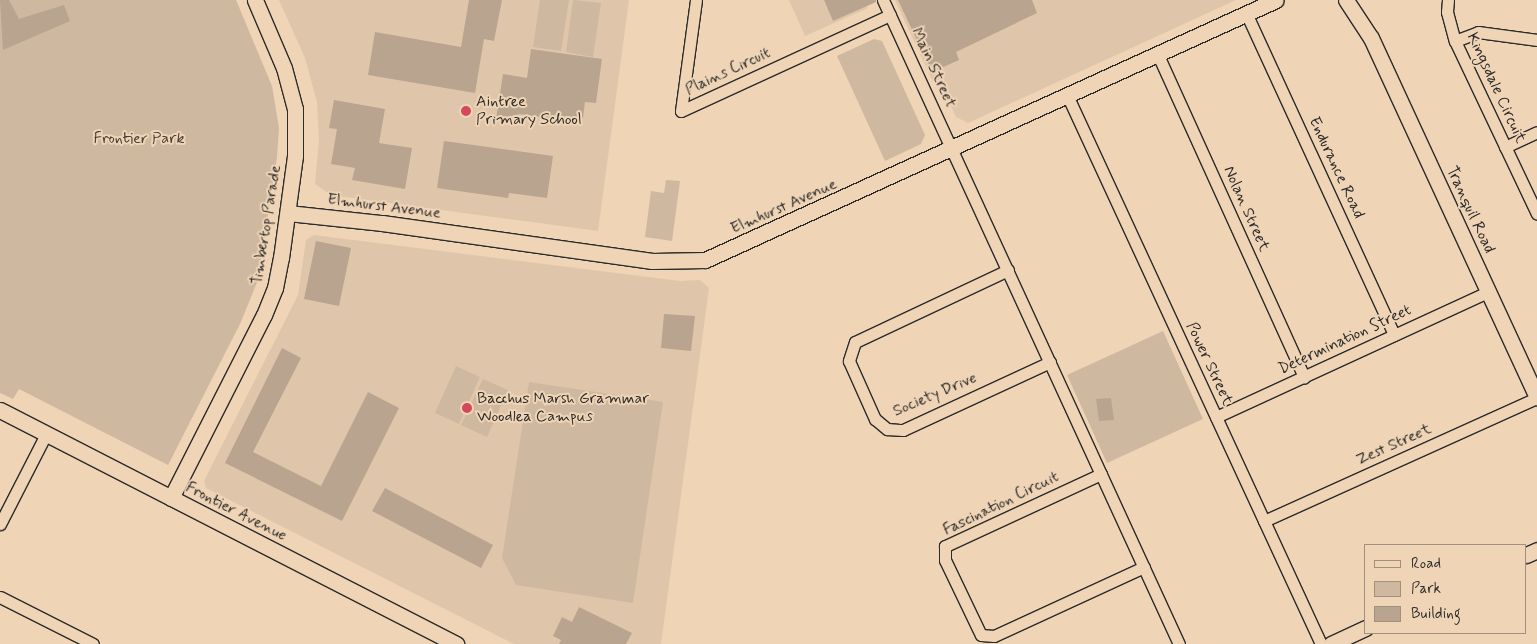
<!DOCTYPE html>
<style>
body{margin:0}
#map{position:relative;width:1537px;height:644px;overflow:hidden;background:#efd4b6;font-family:Mynerve,sans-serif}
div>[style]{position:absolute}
.built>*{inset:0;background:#dfc6aa}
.green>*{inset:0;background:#cfb8a0}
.building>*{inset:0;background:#b9a48f}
.roads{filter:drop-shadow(1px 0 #2b2b2b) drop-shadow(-1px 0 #2b2b2b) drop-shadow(0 1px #2b2b2b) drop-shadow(0 -1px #2b2b2b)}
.street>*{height:11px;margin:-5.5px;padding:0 5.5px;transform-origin:5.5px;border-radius:5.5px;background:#efd4b6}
.secondary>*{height:15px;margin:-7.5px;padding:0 7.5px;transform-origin:7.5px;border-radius:7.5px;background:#efd4b6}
.dots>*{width:14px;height:14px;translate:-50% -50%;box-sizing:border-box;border:2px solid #efd4b6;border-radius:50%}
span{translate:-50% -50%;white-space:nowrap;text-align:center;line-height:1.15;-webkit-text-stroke:4px #efd4b6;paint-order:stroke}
.street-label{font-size:16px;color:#2b2b2b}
.poi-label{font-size:16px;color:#2b2b2b}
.left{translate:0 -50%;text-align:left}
.park-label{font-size:16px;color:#44403d}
.legend{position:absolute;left:1364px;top:544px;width:162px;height:90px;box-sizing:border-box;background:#efd4b6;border:1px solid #a1907e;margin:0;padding:6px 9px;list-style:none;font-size:15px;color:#2b2b2b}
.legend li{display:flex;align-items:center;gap:10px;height:25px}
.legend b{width:25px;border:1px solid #a1907e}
</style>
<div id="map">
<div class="built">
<div style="clip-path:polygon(279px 0,629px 0,598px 231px,331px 195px,315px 184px,319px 140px,317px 102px,305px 58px)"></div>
<div style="clip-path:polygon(789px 0,864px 0,868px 8px,805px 36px)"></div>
<div style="clip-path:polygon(895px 0,1236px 0,968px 123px,956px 117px,939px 80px,933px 82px)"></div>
<div style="clip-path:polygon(314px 235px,680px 281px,700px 280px,709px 288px,661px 644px,514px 644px,206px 488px,204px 481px,298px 295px,306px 240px)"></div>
</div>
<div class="green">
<div style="clip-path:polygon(0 0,236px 0,272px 86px,279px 128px,277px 157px,258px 280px,240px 324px,168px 465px,19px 389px,13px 399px,0 393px)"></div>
<div style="clip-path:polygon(540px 0,569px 0,561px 51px,533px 47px)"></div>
<div style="clip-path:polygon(573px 0,601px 3px,593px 57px,566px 52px)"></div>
<div style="clip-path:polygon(874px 39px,882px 41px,925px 135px,921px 144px,885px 161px,837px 56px)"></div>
<div style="clip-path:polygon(666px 180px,680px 181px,672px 241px,645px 237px,651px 191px,664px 193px)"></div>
<div style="clip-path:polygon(1163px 331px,1203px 419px,1107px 463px,1067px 375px)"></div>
<div style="clip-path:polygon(456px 366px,480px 377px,459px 424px,435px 413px)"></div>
<div style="clip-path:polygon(483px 379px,508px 390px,487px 437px,461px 425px)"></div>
<div style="clip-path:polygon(529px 382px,663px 402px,633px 603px,516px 585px,502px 558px)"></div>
</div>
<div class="building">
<div style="clip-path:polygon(0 0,9px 0,19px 19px,64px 5px,70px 21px,3px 50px)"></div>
<div style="clip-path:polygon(469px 0,502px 0,494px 41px,484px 39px,475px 93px,368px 75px,375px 32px,461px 47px)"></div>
<div style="clip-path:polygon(824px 0,876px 0,876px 2px,833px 21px)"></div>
<div style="clip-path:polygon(898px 0,1032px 0,1037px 13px,956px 52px,959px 60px,932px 72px)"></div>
<div style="clip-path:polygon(531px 49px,602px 59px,596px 103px,585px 102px,583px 118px,565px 116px,564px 121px,520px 114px,496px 119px,503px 74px,527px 78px)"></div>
<div style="clip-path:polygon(334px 100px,385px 109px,379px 143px,412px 148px,405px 189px,352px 180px,355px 168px,331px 164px,337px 129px,329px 128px)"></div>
<div style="clip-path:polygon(444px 141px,553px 156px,547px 198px,509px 193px,508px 198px,437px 188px)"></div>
<div style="clip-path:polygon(316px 241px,351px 248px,339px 306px,304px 299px)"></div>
<div style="clip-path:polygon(664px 314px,695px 316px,691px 351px,661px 348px)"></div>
<div style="clip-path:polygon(282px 348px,301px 358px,253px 452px,321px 486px,368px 392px,399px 408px,342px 521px,225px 463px)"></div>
<div style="clip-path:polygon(1111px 398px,1114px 420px,1099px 421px,1096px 399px)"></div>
<div style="clip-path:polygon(385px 488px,493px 545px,481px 568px,372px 511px)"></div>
<div style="clip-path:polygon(579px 607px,632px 633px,626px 644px,559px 644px,561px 640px,553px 636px,562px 617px,572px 622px)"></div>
</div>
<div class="roads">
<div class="street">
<div style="left:696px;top:0;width:112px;rotate:97.7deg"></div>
<div style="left:681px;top:111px;width:230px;rotate:-24.7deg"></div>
<div style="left:883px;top:0;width:709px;rotate:65.32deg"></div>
<div style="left:1448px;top:0;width:12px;rotate:95deg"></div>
<div style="left:1447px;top:12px;width:30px;rotate:75deg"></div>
<div style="left:1455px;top:41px;width:191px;rotate:64.6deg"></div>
<div style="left:1247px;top:15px;width:352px;rotate:65.3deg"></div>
<div style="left:1455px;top:41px;width:25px;rotate:-21deg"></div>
<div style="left:1478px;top:32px;width:60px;rotate:7.7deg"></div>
<div style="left:1158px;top:55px;width:354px;rotate:65.6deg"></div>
<div style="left:1068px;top:97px;width:603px;rotate:65.18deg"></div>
<div style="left:1505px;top:147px;width:35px;rotate:-25deg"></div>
<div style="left:1008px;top:270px;width:169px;rotate:154.8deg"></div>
<div style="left:855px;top:342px;width:20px;rotate:108deg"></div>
<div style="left:849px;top:361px;width:64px;rotate:65.9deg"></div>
<div style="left:875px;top:419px;width:16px;rotate:40deg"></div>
<div style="left:887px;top:429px;width:16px;rotate:4deg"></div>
<div style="left:903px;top:430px;width:162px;rotate:-24.8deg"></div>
<div style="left:1216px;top:417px;width:299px;rotate:-24.7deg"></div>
<div style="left:1101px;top:474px;width:172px;rotate:155.2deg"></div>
<div style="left:945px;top:546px;width:14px;rotate:90deg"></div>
<div style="left:945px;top:560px;width:83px;rotate:64.4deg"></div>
<div style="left:981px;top:635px;width:13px;rotate:4deg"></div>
<div style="left:994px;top:636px;width:165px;rotate:-24.7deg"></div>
<div style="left:1264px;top:521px;width:299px;rotate:-24.3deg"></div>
<div style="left:0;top:524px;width:101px;rotate:-62.9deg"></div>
<div style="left:0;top:597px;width:104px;rotate:26.8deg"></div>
</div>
<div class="secondary">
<div style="left:1346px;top:0;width:45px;rotate:56.7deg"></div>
<div style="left:1371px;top:38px;width:396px;rotate:65.2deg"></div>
<div style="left:288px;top:213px;width:95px;rotate:6.1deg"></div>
<div style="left:382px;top:223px;width:273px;rotate:8deg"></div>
<div style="left:652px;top:261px;width:53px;rotate:-1.1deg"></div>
<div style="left:705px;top:260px;width:627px;rotate:-24.48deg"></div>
<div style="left:0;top:410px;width:513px;rotate:27.16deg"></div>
<div style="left:171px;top:498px;width:205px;rotate:-63.1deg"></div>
<div style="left:264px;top:315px;width:29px;rotate:-68deg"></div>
<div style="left:275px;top:288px;width:31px;rotate:-79deg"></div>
<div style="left:281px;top:258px;width:103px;rotate:-82.2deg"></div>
<div style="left:295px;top:156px;width:47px;rotate:-90deg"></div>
<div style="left:295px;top:109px;width:42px;rotate:-105deg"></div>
<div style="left:284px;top:68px;width:74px;rotate:-113.1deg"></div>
<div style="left:1526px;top:555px;width:12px;rotate:-24deg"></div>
<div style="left:1331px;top:644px;width:38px;rotate:-25deg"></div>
</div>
</div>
<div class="dots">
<div style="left:466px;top:111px;background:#d1495b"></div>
<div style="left:467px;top:408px;background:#d1495b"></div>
</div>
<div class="street-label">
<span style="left:933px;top:68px;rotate:65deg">Main Street</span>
<span style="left:728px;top:72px;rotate:-25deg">Plains Circuit</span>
<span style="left:1496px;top:88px;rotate:65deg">Kingsdale Circuit</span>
<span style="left:1336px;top:168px;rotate:65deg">Endurance Road</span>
<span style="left:384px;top:207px;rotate:7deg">Elmhurst Avenue</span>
<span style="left:784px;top:207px;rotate:-24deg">Elmhurst Avenue</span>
<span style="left:1246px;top:209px;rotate:66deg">Nolan Street</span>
<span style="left:1470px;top:210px;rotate:65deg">Tranquil Road</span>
<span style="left:267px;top:225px;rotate:-81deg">Timbertop Parade</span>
<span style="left:1345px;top:340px;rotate:-25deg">Determination Street</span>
<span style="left:1209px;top:364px;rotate:65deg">Power Street</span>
<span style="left:935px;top:395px;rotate:-23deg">Society Drive</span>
<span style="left:1394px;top:445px;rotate:-24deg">Zest Street</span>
<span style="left:1001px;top:504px;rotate:-26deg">Fascination Circuit</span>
<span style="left:236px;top:512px;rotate:27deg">Frontier Avenue</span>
</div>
<div class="poi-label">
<span class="left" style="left:476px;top:111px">Aintree<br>Primary School</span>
<span class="left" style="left:477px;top:408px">Bacchus Marsh Grammar<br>Woodlea Campus</span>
</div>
<div class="park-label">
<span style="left:139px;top:139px">Frontier Park</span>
</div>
<ul class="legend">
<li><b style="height:6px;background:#efd4b6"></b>Road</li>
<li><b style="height:14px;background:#cfb8a0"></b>Park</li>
<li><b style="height:14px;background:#b9a48f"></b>Building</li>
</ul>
</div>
